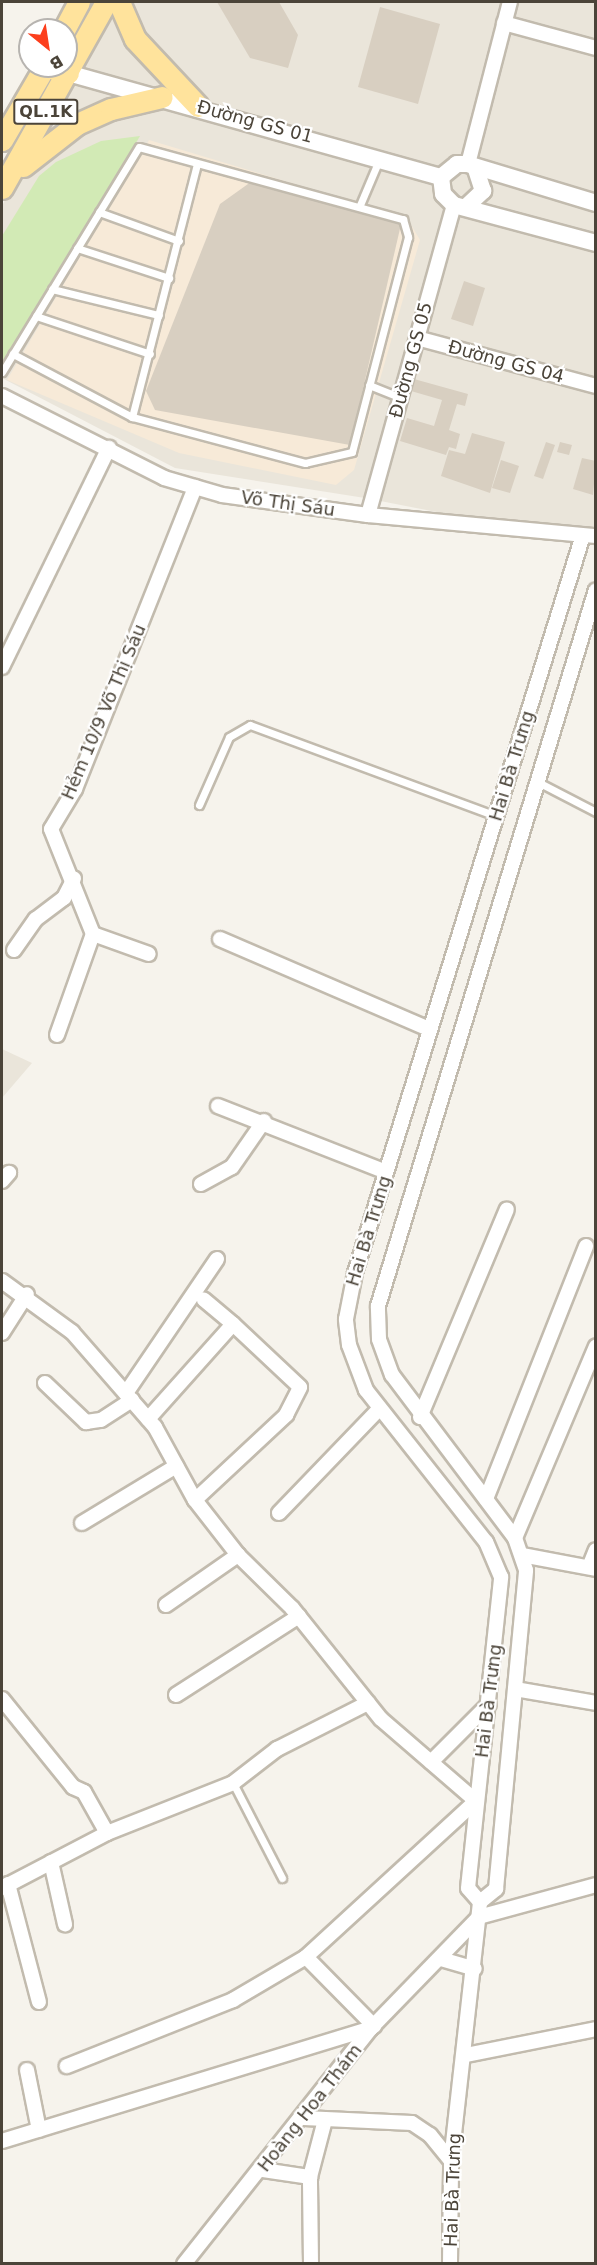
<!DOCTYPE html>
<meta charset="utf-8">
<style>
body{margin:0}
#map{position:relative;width:597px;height:2265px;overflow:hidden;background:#f6f3ec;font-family:"DejaVu Sans",sans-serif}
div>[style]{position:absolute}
.residential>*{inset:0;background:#eae5da}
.commercial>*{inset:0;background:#f7ead8}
.green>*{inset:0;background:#d2eab5}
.building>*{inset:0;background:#d8cfc1}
.roads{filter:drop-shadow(2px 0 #c2bbae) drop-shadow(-2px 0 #c2bbae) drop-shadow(0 2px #c2bbae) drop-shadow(0 -2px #c2bbae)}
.service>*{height:7px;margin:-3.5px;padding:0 3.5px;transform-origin:3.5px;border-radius:3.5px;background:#fff}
.minor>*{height:14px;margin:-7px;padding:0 7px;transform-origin:7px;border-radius:7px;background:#fff}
.tertiary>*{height:16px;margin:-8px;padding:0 8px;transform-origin:8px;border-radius:8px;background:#fff}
.primary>*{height:21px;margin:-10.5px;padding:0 10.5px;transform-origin:10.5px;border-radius:10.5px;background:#ffe39c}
span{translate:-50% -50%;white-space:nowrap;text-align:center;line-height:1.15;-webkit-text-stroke:4.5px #fff;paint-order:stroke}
.shield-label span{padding:2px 4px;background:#fff;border:2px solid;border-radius:4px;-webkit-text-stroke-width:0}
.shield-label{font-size:16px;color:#4b4439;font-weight:700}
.street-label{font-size:18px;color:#4b4439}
.frame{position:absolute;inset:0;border:3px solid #4b4439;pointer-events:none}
.north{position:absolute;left:18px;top:18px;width:60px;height:60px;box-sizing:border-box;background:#fff;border:2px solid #b7b4b0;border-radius:50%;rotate:150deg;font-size:16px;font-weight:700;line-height:24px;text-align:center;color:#4b4439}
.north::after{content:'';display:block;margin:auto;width:21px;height:27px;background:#fc3f1d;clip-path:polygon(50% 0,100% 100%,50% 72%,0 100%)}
</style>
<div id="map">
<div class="residential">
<div style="clip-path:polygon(105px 2px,595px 2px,595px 543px,365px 498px,175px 468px,2px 378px,2px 206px)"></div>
<div style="clip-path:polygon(2px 1049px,32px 1063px,2px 1098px)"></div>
</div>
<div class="commercial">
<div style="clip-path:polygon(149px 140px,407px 218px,420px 240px,354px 470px,336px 485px,179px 453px,7px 380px)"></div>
</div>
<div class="green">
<div style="clip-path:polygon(140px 136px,2px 374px,2px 236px,39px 176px,56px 162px,101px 141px)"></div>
</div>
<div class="building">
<div style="clip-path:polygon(217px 2px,279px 2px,298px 35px,288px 68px,250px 58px)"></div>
<div style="clip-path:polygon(380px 7px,440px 24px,418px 104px,358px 87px)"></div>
<div style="clip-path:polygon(255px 179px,402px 220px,350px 445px,155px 410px,146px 391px,220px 204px)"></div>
<div style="clip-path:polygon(464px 281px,485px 288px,473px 326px,451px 319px)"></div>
<div style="clip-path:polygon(414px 379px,468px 394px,465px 406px,457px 404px,449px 430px,460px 434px,456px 449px,449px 447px,446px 455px,400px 441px,407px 418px,434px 426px,442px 400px,411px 391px)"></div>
<div style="clip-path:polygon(472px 433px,505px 442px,490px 493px,441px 476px,449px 450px,465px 454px)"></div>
<div style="clip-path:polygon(546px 442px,555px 445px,543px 479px,534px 476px)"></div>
<div style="clip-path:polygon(560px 442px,572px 445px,569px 455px,557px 452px)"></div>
<div style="clip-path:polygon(582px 458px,596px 461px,593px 495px,573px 489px)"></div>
<div style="clip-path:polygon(501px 460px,519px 466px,510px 493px,492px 488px)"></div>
</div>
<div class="roads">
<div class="service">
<div style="left:360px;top:205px;width:49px;rotate:-67.1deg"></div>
<div style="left:99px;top:212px;width:85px;rotate:19.9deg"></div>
<div style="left:77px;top:248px;width:97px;rotate:18.1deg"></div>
<div style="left:52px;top:289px;width:110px;rotate:13.7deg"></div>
<div style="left:36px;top:316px;width:120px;rotate:18.4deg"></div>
<div style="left:2px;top:372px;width:263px;rotate:-58.7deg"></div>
<div style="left:139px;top:147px;width:274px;rotate:15.3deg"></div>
<div style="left:403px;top:219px;width:19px;rotate:74deg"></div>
<div style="left:408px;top:237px;width:222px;rotate:104.6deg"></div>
<div style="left:352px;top:452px;width:48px;rotate:166.8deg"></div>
<div style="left:305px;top:463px;width:179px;rotate:-165.1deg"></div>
<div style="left:132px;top:417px;width:135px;rotate:-152.1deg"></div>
<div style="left:369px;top:385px;width:35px;rotate:22deg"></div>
<div style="left:132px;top:417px;width:261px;rotate:-75.6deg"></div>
<div style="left:536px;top:781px;width:68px;rotate:27.3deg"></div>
<div style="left:199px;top:805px;width:74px;rotate:-66.2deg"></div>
<div style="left:229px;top:737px;width:24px;rotate:-30deg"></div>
<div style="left:250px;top:725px;width:262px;rotate:20.3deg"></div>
<div style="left:233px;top:1783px;width:107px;rotate:62.7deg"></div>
</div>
<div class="minor">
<div style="left:504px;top:23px;width:95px;rotate:15.2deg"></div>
<div style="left:468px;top:164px;width:167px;rotate:-75.5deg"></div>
<div style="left:417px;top:338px;width:185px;rotate:15deg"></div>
<div style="left:2px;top:396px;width:182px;rotate:26.8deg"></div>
<div style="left:164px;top:478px;width:60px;rotate:16.3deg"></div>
<div style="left:222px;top:495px;width:147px;rotate:7.8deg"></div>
<div style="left:368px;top:515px;width:229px;rotate:5.3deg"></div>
<div style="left:368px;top:515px;width:322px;rotate:-74.5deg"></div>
<div style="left:2px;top:667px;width:244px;rotate:-64deg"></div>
<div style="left:93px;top:934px;width:59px;rotate:19.7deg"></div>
<div style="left:220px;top:939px;width:228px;rotate:23.3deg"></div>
<div style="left:14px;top:950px;width:38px;rotate:-55deg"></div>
<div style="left:36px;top:919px;width:35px;rotate:-37deg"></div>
<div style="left:64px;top:898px;width:22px;rotate:-63deg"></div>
<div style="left:57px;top:1035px;width:107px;rotate:-70.4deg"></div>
<div style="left:93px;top:934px;width:113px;rotate:-111.8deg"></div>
<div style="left:51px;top:829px;width:47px;rotate:-59deg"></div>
<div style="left:75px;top:789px;width:325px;rotate:-68.3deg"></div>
<div style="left:218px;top:1106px;width:180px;rotate:21.4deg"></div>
<div style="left:2px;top:1181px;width:11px;rotate:-49deg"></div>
<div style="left:201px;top:1184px;width:35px;rotate:-29deg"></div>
<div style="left:232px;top:1167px;width:56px;rotate:-55.2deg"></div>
<div style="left:2px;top:1281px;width:87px;rotate:36.1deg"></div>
<div style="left:72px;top:1332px;width:126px;rotate:48.9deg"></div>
<div style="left:155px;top:1427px;width:83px;rotate:61.3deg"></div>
<div style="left:195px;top:1500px;width:70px;rotate:52deg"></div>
<div style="left:238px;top:1555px;width:76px;rotate:44.5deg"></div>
<div style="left:292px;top:1608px;width:142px;rotate:51.3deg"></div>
<div style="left:381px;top:1719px;width:125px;rotate:40.8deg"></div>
<div style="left:476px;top:1801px;width:231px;rotate:137.5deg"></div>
<div style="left:306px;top:1957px;width:85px;rotate:149.5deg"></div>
<div style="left:233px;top:2000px;width:179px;rotate:158.3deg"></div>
<div style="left:2px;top:1333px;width:46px;rotate:-57.3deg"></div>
<div style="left:45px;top:1383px;width:57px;rotate:43.6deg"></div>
<div style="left:86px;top:1422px;width:15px;rotate:-8deg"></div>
<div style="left:101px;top:1420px;width:37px;rotate:-33deg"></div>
<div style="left:126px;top:1393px;width:162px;rotate:-55.8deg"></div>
<div style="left:420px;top:1417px;width:225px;rotate:-67.3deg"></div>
<div style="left:148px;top:1419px;width:127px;rotate:-48.2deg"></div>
<div style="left:233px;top:1324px;width:38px;rotate:-140deg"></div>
<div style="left:486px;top:1499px;width:272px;rotate:-68.4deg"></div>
<div style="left:195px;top:1500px;width:125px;rotate:-43deg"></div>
<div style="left:286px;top:1415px;width:31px;rotate:-63deg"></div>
<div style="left:300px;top:1387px;width:92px;rotate:-136.8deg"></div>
<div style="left:279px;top:1513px;width:144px;rotate:-46.1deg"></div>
<div style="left:82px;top:1523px;width:110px;rotate:-31.2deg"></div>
<div style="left:515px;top:1538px;width:208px;rotate:-67.1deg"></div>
<div style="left:522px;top:1555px;width:75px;rotate:10.7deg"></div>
<div style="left:589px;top:1567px;width:18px;rotate:-68deg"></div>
<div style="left:166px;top:1605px;width:88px;rotate:-34.8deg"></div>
<div style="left:515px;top:1689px;width:82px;rotate:9.8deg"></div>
<div style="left:176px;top:1695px;width:146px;rotate:-32.7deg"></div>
<div style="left:2px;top:1699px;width:113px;rotate:51.1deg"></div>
<div style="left:73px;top:1787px;width:12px;rotate:24deg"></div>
<div style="left:84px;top:1792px;width:47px;rotate:60.7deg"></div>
<div style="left:431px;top:1762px;width:82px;rotate:-45deg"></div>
<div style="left:51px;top:1862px;width:64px;rotate:77.3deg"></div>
<div style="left:8px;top:1884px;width:122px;rotate:75.3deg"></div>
<div style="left:2px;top:1888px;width:119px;rotate:-27.6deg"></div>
<div style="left:107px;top:1833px;width:136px;rotate:-21.6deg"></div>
<div style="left:233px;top:1783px;width:56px;rotate:-37.7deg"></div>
<div style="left:277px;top:1749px;width:102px;rotate:-26.8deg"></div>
<div style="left:480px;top:1902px;width:21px;rotate:-39deg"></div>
<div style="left:496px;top:1889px;width:320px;rotate:-84.6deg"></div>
<div style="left:526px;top:1570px;width:34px;rotate:-109deg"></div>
<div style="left:515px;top:1538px;width:204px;rotate:-127deg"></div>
<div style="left:392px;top:1375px;width:38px;rotate:-110deg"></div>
<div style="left:379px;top:1339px;width:33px;rotate:-92deg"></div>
<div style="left:378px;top:1306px;width:748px;rotate:-73.07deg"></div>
<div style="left:306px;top:1957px;width:97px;rotate:45.4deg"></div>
<div style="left:441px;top:1959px;width:35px;rotate:16deg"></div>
<div style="left:466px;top:2055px;width:133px;rotate:-11.3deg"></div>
<div style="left:27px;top:2070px;width:61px;rotate:78.7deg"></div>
<div style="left:304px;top:2118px;width:108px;rotate:2.7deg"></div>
<div style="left:412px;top:2123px;width:22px;rotate:34deg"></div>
<div style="left:430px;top:2135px;width:33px;rotate:51deg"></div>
<div style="left:2px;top:2141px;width:386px;rotate:-17deg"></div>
<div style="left:263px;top:2170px;width:48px;rotate:8.5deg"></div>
<div style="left:184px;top:2264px;width:301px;rotate:-51.6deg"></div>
<div style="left:371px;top:2028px;width:155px;rotate:-45.8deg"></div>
<div style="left:479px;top:1917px;width:121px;rotate:-15.3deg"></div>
<div style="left:311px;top:2264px;width:87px;rotate:-90.7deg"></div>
<div style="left:310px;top:2177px;width:59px;rotate:-75.3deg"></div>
<div style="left:450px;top:2264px;width:103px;rotate:-89.4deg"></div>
<div style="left:451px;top:2161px;width:261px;rotate:-83.6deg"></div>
<div style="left:480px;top:1902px;width:18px;rotate:-131deg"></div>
<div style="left:468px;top:1888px;width:313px;rotate:-83.9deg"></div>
<div style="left:501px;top:1577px;width:38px;rotate:-113deg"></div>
<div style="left:486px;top:1542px;width:194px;rotate:-128.3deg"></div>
<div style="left:366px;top:1390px;width:48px;rotate:-110.7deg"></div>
<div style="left:349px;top:1345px;width:26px;rotate:-97deg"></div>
<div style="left:346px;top:1319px;width:47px;rotate:-78.9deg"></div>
<div style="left:355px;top:1273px;width:772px;rotate:-72.83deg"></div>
</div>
<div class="tertiary">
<div style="left:68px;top:73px;width:387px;rotate:15.6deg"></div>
<div style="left:596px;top:203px;width:134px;rotate:-163.1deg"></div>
<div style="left:468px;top:164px;width:11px;rotate:180deg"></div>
<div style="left:457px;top:164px;width:21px;rotate:141deg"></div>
<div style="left:441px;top:177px;width:17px;rotate:83deg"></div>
<div style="left:443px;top:194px;width:16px;rotate:45deg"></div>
<div style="left:454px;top:205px;width:147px;rotate:15deg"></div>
<div style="left:468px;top:205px;width:21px;rotate:-43deg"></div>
<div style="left:483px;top:191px;width:25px;rotate:-108deg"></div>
</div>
<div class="primary">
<div style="left:119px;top:2px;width:40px;rotate:66.6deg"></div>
<div style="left:135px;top:39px;width:92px;rotate:46.8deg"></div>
<div style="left:64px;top:30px;width:32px;rotate:-62deg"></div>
<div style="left:2px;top:140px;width:86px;rotate:-59.8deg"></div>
<div style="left:45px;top:66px;width:24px;rotate:17deg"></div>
<div style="left:23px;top:166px;width:68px;rotate:-37.9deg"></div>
<div style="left:77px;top:124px;width:37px;rotate:-24deg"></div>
<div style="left:111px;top:109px;width:52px;rotate:-13.2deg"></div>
<div style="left:2px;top:188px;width:213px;rotate:-60.8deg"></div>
</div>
</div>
<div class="shield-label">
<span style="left:46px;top:112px">QL.1K</span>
</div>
<div class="street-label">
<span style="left:255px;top:122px;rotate:15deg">Đường GS 01</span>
<span style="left:411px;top:360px;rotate:-75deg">Đường GS 05</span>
<span style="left:506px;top:362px;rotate:15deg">Đường GS 04</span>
<span style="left:288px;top:504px;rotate:8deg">Võ Thị Sáu</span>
<span style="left:104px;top:712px;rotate:-67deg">Hẻm 10/9 Võ Thị Sáu</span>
<span style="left:512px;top:766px;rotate:-73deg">Hai Bà Trưng</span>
<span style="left:369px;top:1231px;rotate:-73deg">Hai Bà Trưng</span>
<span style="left:489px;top:1701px;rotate:-83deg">Hai Bà Trưng</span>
<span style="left:310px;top:2108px;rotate:-52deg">Hoàng Hoa Thám</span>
<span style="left:453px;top:2190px;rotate:-88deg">Hai Bà Trưng</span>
</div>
<div class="frame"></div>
<div class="north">B</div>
</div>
